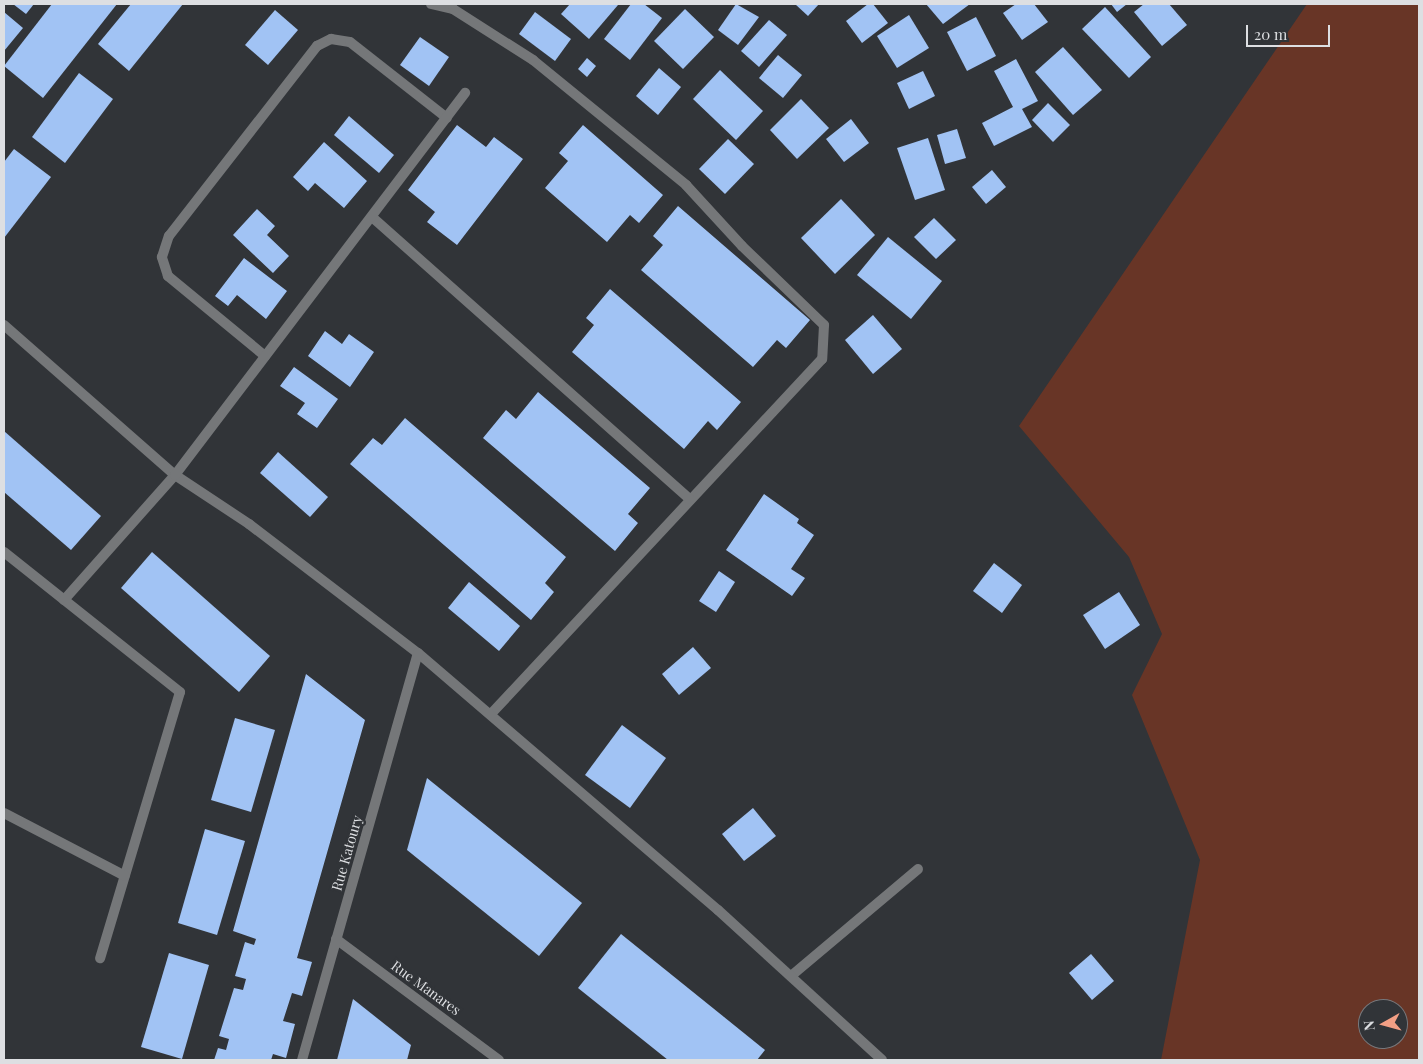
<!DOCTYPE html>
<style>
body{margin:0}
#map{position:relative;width:1423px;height:1064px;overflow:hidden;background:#313438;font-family:"Playfair Display",serif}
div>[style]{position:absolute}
.green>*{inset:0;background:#683526}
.building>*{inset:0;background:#a1c3f4}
.service>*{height:10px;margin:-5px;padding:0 5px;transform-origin:5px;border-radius:5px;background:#757779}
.minor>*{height:10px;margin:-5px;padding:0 5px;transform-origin:5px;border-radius:5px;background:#757779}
span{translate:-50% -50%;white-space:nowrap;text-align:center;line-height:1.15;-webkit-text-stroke:5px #313438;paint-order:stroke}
.street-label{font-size:14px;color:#dddfe2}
.frame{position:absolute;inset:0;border:5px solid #dddfe2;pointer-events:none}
.north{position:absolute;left:1358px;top:999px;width:50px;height:50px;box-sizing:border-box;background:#313438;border:1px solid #76787c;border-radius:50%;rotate:263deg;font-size:14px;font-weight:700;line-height:20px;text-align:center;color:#dddfe2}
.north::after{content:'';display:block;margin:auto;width:18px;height:22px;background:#f39f85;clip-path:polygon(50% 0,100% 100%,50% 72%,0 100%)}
.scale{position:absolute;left:1246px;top:25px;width:84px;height:22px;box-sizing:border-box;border:2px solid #dddfe2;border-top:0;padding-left:6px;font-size:15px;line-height:18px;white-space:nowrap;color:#dddfe2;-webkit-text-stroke:4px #313438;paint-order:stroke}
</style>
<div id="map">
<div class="green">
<div style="clip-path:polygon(evenodd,1307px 4px,1419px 4px,1419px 1060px,1161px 1060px,1200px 860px,1132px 695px,1162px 634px,1129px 557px,1019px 426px,1307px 4px,1368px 1009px,1398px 1009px,1398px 1039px,1368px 1039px,1368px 1009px)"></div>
</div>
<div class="building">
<div style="clip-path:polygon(13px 4px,34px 4px,26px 14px)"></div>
<div style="clip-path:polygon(52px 4px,117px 4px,43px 98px,4px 66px)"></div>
<div style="clip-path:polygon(131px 4px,183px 4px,129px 71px,98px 44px)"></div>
<div style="clip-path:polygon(570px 4px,617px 4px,618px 5px,589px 39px,561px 14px)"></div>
<div style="clip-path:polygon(631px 4px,644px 4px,662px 18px,630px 60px,604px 39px)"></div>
<div style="clip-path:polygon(736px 4px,759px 17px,738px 45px,718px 30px)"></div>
<div style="clip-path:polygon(795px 4px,819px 4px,808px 16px)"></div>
<div style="clip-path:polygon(868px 4px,873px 4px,888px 23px,862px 43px,846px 21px)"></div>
<div style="clip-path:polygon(926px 4px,970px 4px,943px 24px)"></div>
<div style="clip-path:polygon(1016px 4px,1034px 4px,1048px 22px,1022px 40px,1003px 13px)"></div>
<div style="clip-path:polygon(1111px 4px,1127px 4px,1117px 12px)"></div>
<div style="clip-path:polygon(1144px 4px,1169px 4px,1187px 25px,1162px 46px,1134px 12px)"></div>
<div style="clip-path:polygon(1105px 7px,1151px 57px,1129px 78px,1082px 29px)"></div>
<div style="clip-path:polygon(685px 9px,714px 37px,683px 69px,654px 41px)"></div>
<div style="clip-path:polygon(275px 10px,298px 30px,268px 65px,245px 45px)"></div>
<div style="clip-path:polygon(4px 12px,23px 28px,4px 51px)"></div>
<div style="clip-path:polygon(535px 12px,571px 39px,555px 61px,519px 34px)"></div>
<div style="clip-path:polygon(909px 15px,929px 48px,897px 68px,877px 36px)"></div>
<div style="clip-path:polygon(976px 17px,996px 56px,967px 71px,947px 32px)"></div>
<div style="clip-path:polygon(769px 20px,787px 35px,759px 67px,741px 51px)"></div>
<div style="clip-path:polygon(420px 37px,449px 57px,429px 86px,400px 65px)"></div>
<div style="clip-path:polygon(1063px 47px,1102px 90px,1073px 115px,1035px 72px)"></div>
<div style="clip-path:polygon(778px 55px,802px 75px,783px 98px,759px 78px)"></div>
<div style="clip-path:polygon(587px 58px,596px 66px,587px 77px,578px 69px)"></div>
<div style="clip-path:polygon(1016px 59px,1038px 101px,1022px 109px,1032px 127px,994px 146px,982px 123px,1013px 107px,994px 71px)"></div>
<div style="clip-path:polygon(659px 68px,681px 87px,658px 115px,636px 96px)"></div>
<div style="clip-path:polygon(720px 70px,763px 111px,736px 140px,693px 99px)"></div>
<div style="clip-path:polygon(923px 71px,935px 96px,909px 109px,897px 83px)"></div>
<div style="clip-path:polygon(79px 73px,113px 99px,65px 163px,32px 137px)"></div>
<div style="clip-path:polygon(801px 99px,829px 128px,797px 159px,770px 130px)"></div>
<div style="clip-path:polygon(1048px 103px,1070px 125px,1053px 142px,1032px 120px)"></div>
<div style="clip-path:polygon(349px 116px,394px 155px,379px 173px,334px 135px)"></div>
<div style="clip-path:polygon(851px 119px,869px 143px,844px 162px,826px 139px)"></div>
<div style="clip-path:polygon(457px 125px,486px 147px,494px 137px,523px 159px,457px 245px,427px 222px,435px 212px,408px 190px)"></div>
<div style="clip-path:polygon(583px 125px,663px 195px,639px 223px,630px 215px,607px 242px,545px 188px,568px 161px,559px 153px)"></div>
<div style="clip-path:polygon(957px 129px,966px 158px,945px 164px,937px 135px)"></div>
<div style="clip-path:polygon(928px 138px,945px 190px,915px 200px,897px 148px)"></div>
<div style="clip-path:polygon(728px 139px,754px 164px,725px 194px,699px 169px)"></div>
<div style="clip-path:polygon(324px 142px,367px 181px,344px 208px,315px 183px,308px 191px,293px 177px)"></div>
<div style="clip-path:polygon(14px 149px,51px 177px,4px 238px,4px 162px)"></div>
<div style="clip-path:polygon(992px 170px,1006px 187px,986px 204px,972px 187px)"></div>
<div style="clip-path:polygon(841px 199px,875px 235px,835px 274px,801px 238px)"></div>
<div style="clip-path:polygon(678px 206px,810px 320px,786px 348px,777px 340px,753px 367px,641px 270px,663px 245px,653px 236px)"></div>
<div style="clip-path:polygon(257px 209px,275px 226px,267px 235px,289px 256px,273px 273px,233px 235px)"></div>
<div style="clip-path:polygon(934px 218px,956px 240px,936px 259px,914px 237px)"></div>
<div style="clip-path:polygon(888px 237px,942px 281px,911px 319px,857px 275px)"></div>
<div style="clip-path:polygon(244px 258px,287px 291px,266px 319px,237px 295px,228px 306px,215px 296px)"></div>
<div style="clip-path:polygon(610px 289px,741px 402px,717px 430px,708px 421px,684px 449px,572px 352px,594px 325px,586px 318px)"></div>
<div style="clip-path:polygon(873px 315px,902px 349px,873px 374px,845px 340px)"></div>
<div style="clip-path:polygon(325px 331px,342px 344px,349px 334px,374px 352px,350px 387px,308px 356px)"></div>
<div style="clip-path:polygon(294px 367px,338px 399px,317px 428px,297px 414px,305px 403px,280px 386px)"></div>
<div style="clip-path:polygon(538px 392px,650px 488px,628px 514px,638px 523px,615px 551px,483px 438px,506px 410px,516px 419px)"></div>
<div style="clip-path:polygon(405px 418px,566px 557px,545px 583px,554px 592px,531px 620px,350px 464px,373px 438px,382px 445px)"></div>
<div style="clip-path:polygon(4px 431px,101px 516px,71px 550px,4px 492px)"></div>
<div style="clip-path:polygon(278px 452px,328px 497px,310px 517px,260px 473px)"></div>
<div style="clip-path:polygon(764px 494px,799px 519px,797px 523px,814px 535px,791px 569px,805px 578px,792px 596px,726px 550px)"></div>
<div style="clip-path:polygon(152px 552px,270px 656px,239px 692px,121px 588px)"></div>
<div style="clip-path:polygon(994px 563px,1022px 585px,1002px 613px,973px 591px)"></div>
<div style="clip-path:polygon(719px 571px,735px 582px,716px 612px,699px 601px)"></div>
<div style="clip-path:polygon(469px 582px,520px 626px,499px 651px,448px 608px)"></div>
<div style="clip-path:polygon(1119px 592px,1140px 625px,1105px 649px,1083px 615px)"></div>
<div style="clip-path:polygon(693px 647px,711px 668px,679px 695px,662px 674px)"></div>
<div style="clip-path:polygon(306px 674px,365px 720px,297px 958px,312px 962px,302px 996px,292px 993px,283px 1021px,295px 1024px,286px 1058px,273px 1054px,271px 1060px,214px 1060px,218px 1048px,226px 1050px,229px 1039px,219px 1036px,234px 988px,243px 990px,246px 979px,235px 976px,245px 942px,254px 945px,256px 939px,233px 931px)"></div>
<div style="clip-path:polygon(235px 718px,275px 730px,251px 812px,211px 800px)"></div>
<div style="clip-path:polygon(622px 725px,666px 758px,630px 808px,585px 775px)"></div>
<div style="clip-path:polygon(427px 778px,582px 903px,539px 956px,407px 850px)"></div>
<div style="clip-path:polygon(753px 808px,776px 836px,744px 861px,722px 834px)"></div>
<div style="clip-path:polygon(205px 829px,245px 841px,217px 935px,178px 923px)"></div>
<div style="clip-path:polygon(621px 934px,765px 1050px,757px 1060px,668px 1060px,578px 988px)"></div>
<div style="clip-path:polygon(169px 953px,209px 965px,182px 1059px,141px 1047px)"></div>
<div style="clip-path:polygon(1091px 954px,1114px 981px,1092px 1000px,1069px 973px)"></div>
<div style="clip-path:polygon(353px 999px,411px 1045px,407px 1060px,337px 1060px)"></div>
</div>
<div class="service">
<div style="left:791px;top:976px;width:166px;rotate:-40.1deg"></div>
</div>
<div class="minor">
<div style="left:431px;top:4px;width:23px;rotate:13deg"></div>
<div style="left:453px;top:9px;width:95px;rotate:32.5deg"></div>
<div style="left:533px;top:60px;width:198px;rotate:39.2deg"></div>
<div style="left:686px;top:185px;width:83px;rotate:47.4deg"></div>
<div style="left:742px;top:246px;width:114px;rotate:43.9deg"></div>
<div style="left:824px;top:325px;width:34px;rotate:93deg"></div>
<div style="left:822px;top:359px;width:485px;rotate:133deg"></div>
<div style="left:372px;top:217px;width:424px;rotate:41.6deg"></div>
<div style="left:4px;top:325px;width:227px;rotate:41.3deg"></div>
<div style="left:175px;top:475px;width:89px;rotate:33.5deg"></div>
<div style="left:249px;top:524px;width:213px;rotate:37.4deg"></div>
<div style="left:418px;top:653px;width:395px;rotate:40.6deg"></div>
<div style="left:718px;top:910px;width:222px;rotate:42.4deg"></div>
<div style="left:265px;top:356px;width:126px;rotate:-140.5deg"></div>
<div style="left:168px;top:276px;width:20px;rotate:-108deg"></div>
<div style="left:162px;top:257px;width:22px;rotate:-72deg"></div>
<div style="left:169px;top:236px;width:241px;rotate:-52.1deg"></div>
<div style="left:317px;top:46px;width:16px;rotate:-27deg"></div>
<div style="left:331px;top:39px;width:19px;rotate:9deg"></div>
<div style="left:350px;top:42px;width:123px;rotate:38.1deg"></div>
<div style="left:4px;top:552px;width:225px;rotate:38.5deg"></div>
<div style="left:180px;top:692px;width:278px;rotate:106.7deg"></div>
<div style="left:64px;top:600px;width:167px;rotate:-48.4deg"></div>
<div style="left:175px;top:475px;width:480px;rotate:-52.8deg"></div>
<div style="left:4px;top:813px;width:136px;rotate:27.5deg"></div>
<div style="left:336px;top:939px;width:203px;rotate:36.6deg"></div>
<div style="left:302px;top:1060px;width:423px;rotate:-74.1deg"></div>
</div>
<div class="street-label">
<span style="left:347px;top:853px;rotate:-74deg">Rue Katoury</span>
<span style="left:426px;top:988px;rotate:36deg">Rue Manares</span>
</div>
<div class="frame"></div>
<div class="north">N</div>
<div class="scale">20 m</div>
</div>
